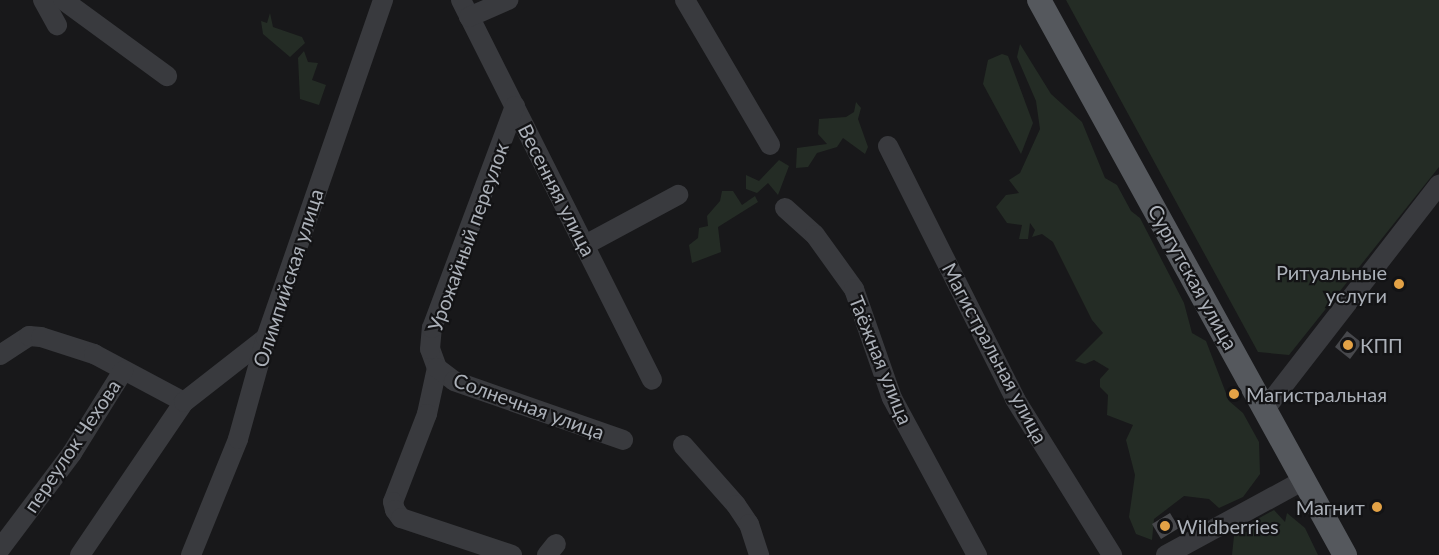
<!DOCTYPE html>
<meta charset="utf-8">
<style>
body{margin:0}
#map{position:relative;width:1439px;height:555px;overflow:hidden;background:#18181a;font-family:Lato,sans-serif}
div>[style]{position:absolute}
.green>*{inset:0;background:#242c25}
.building>*{inset:0;background:#47484c}
.minor>*{height:20px;margin:-10px;padding:0 10px;transform-origin:10px;border-radius:10px;background:#393a3e}
.major>*{height:24px;margin:-12px;padding:0 12px;transform-origin:12px;border-radius:12px;background:#55585d}
.dots>*{width:16px;height:16px;translate:-50% -50%;box-sizing:border-box;border:3px solid #131315;border-radius:50%}
span{translate:-50% -50%;white-space:nowrap;text-align:center;line-height:1.15;-webkit-text-stroke:4.5px #131315;paint-order:stroke}
.street-label{font-size:20px;color:#abb0b8}
.poi-label{font-size:20px;color:#abb0b8}
.right{translate:-100% -50%;text-align:right}
.left{translate:0 -50%;text-align:left}
</style>
<div id="map">
<div class="green">
<div style="clip-path:polygon(1066px 0,1439px 0,1439px 167px,1289px 355px,1258px 352px)"></div>
<div style="clip-path:polygon(270px 13px,273px 27px,302px 37px,305px 43px,290px 57px,263px 34px,261px 21px,267px 23px)"></div>
<div style="clip-path:polygon(1020px 44px,1051px 94px,1082px 122px,1105px 178px,1117px 185px,1131px 211px,1140px 218px,1184px 303px,1192px 333px,1206px 341px,1229px 401px,1243px 413px,1259px 442px,1260px 474px,1243px 497px,1219px 508px,1209px 499px,1184px 496px,1154px 519px,1152px 540px,1136px 534px,1129px 517px,1135px 475px,1126px 440px,1133px 425px,1107px 415px,1108px 395px,1100px 387px,1100px 379px,1109px 369px,1094px 360px,1085px 364px,1075px 361px,1103px 333px,1092px 320px,1053px 242px,1042px 234px,1032px 237px,1035px 230px,1030px 223px,1028px 239px,1019px 239px,1022px 225px,1007px 223px,996px 207px,1006px 195px,1019px 193px,1009px 180px,1020px 173px,1040px 129px,1036px 101px,1017px 57px)"></div>
<div style="clip-path:polygon(304px 51px,308px 62px,318px 63px,312px 80px,326px 85px,319px 105px,300px 99px,298px 58px)"></div>
<div style="clip-path:polygon(1002px 54px,1008px 56px,1033px 123px,1021px 154px,983px 84px,988px 60px)"></div>
<div style="clip-path:polygon(856px 102px,861px 108px,858px 119px,868px 147px,865px 154px,843px 138px,837px 147px,817px 153px,808px 167px,796px 168px,797px 148px,827px 144px,818px 134px,819px 119px,846px 117px,854px 112px)"></div>
<div style="clip-path:polygon(779px 160px,789px 166px,778px 195px,768px 183px,757px 193px,746px 189px,746px 175px,759px 181px)"></div>
<div style="clip-path:polygon(722px 191px,733px 191px,742px 205px,755px 196px,758px 202px,718px 227px,721px 252px,692px 263px,689px 245px,698px 238px,699px 228px,708px 226px,707px 216px,720px 201px)"></div>
<div style="clip-path:polygon(1274px 510px,1285px 522px,1287px 513px,1305px 528px,1318px 555px,1232px 555px,1234px 536px,1249px 531px,1252px 522px)"></div>
</div>
<div class="building">
<div style="clip-path:polygon(1347px 331px,1362px 343px,1350px 359px,1335px 347px)"></div>
<div style="clip-path:polygon(1170px 513px,1179px 528px,1161px 539px,1152px 524px)"></div>
</div>
<div class="minor">
<div style="left:43px;top:0;width:29px;rotate:61deg"></div>
<div style="left:63px;top:0;width:129px;rotate:36.2deg"></div>
<div style="left:461px;top:0;width:425px;rotate:63.3deg"></div>
<div style="left:685px;top:0;width:168px;rotate:59.6deg"></div>
<div style="left:469px;top:17px;width:43px;rotate:-23.6deg"></div>
<div style="left:888px;top:146px;width:283px;rotate:63.3deg"></div>
<div style="left:1015px;top:399px;width:184px;rotate:58.1deg"></div>
<div style="left:785px;top:208px;width:40px;rotate:42deg"></div>
<div style="left:815px;top:235px;width:67px;rotate:54.2deg"></div>
<div style="left:854px;top:289px;width:115px;rotate:70.8deg"></div>
<div style="left:892px;top:398px;width:179px;rotate:61.6deg"></div>
<div style="left:585px;top:245px;width:106px;rotate:-28.3deg"></div>
<div style="left:0;top:355px;width:35px;rotate:-33deg"></div>
<div style="left:29px;top:336px;width:12px;rotate:5deg"></div>
<div style="left:41px;top:337px;width:56px;rotate:17.8deg"></div>
<div style="left:94px;top:354px;width:102px;rotate:28.1deg"></div>
<div style="left:437px;top:368px;width:20px;rotate:-110deg"></div>
<div style="left:430px;top:349px;width:21px;rotate:-85deg"></div>
<div style="left:432px;top:328px;width:237px;rotate:-69.5deg"></div>
<div style="left:437px;top:368px;width:47px;rotate:102.3deg"></div>
<div style="left:427px;top:414px;width:94px;rotate:111.1deg"></div>
<div style="left:393px;top:502px;width:8px;rotate:76deg"></div>
<div style="left:395px;top:510px;width:10px;rotate:53deg"></div>
<div style="left:401px;top:518px;width:117px;rotate:18.4deg"></div>
<div style="left:437px;top:368px;width:21px;rotate:37deg"></div>
<div style="left:454px;top:381px;width:179px;rotate:19.2deg"></div>
<div style="left:1265px;top:409px;width:284px;rotate:-52.2deg"></div>
<div style="left:683px;top:445px;width:80px;rotate:48.5deg"></div>
<div style="left:736px;top:505px;width:23px;rotate:56deg"></div>
<div style="left:749px;top:524px;width:33px;rotate:72deg"></div>
<div style="left:0;top:549px;width:120px;rotate:-53.1deg"></div>
<div style="left:72px;top:453px;width:97px;rotate:-58.1deg"></div>
<div style="left:80px;top:555px;width:185px;rotate:-55.8deg"></div>
<div style="left:184px;top:402px;width:104px;rotate:-38deg"></div>
<div style="left:191px;top:555px;width:125px;rotate:-67.9deg"></div>
<div style="left:238px;top:439px;width:105px;rotate:-74.5deg"></div>
<div style="left:266px;top:338px;width:358px;rotate:-70.9deg"></div>
<div style="left:547px;top:555px;width:14px;rotate:-51deg"></div>
<div style="left:1166px;top:555px;width:157px;rotate:-28.5deg"></div>
</div>
<div class="major">
<div style="left:1039px;top:0;width:634px;rotate:61.13deg"></div>
</div>
<div class="dots">
<div style="left:1399px;top:284px;background:#e3a246"></div>
<div style="left:1348px;top:345px;background:#e3a246"></div>
<div style="left:1234px;top:394px;background:#e3a246"></div>
<div style="left:1377px;top:507px;background:#e3a246"></div>
<div style="left:1165px;top:526px;background:#e3a246"></div>
</div>
<div class="street-label">
<span style="left:557px;top:190px;rotate:63deg">Весенняя улица</span>
<span style="left:468px;top:237px;rotate:-70deg">Урожайный переулок</span>
<span style="left:1193px;top:277px;rotate:61deg">Сургутская улица</span>
<span style="left:288px;top:278px;rotate:-72deg">Олимпийская улица</span>
<span style="left:995px;top:353px;rotate:62deg">Магистральная улица</span>
<span style="left:881px;top:360px;rotate:68deg">Таёжная улица</span>
<span style="left:529px;top:406px;rotate:20deg">Солнечная улица</span>
<span style="left:72px;top:446px;rotate:-56deg">переулок Чехова</span>
</div>
<div class="poi-label">
<span class="right" style="left:1387px;top:284px">Ритуальные<br>услуги</span>
<span class="left" style="left:1360px;top:345px">КПП</span>
<span class="left" style="left:1246px;top:394px">Магистральная</span>
<span class="right" style="left:1365px;top:507px">Магнит</span>
<span class="left" style="left:1177px;top:526px">Wildberries</span>
</div>
</div>
